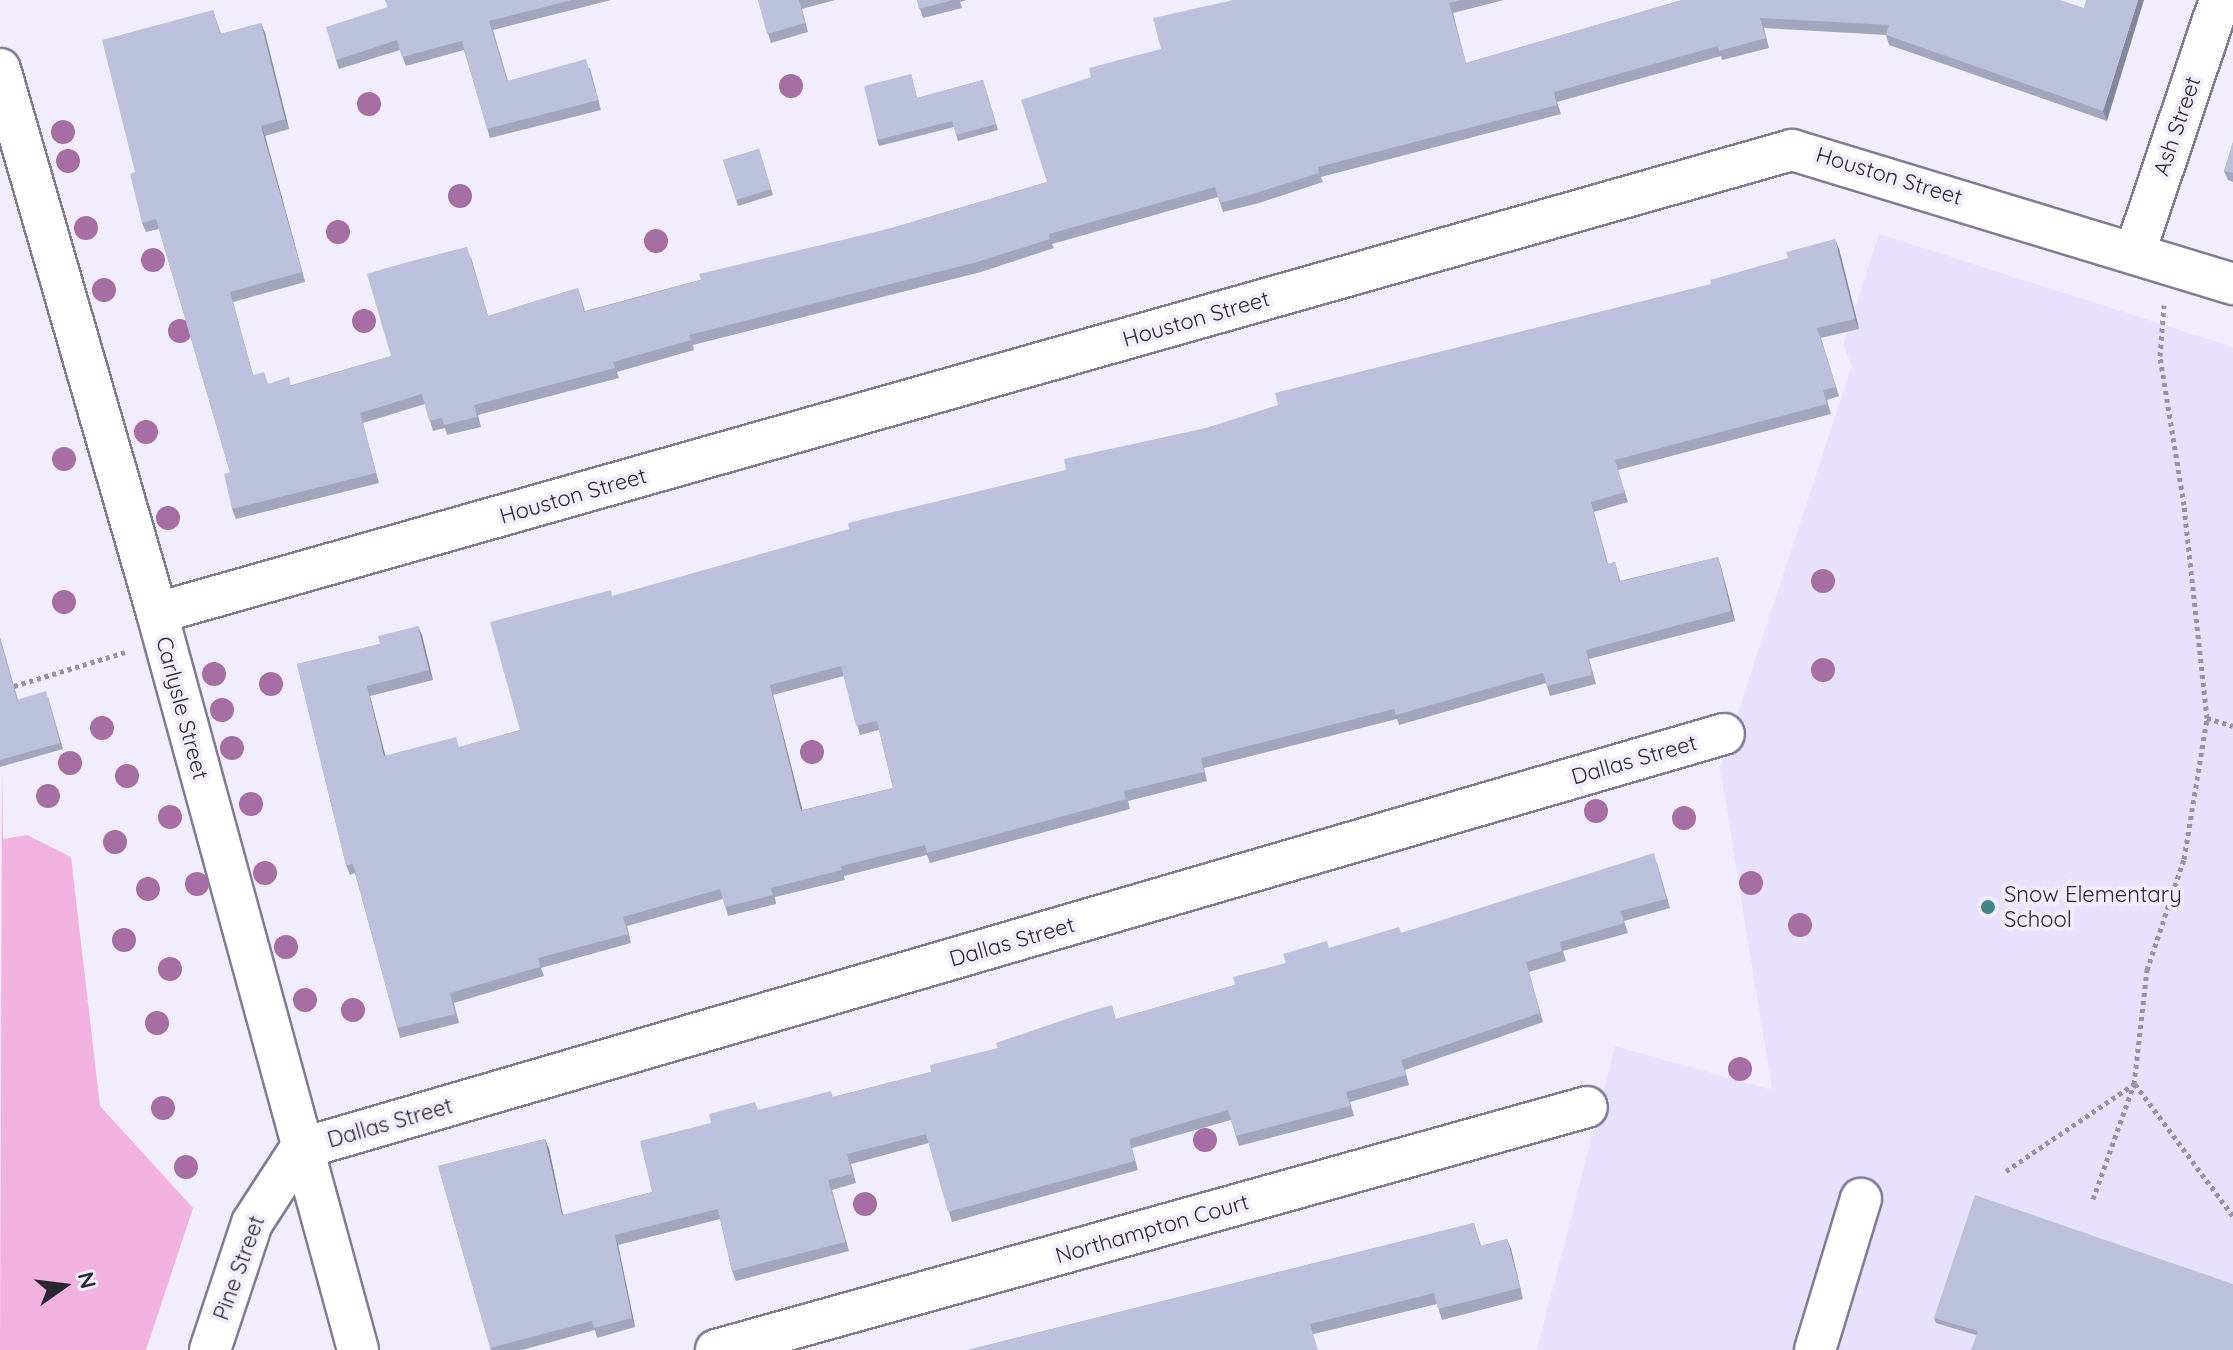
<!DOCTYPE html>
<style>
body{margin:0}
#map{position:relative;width:2233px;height:1350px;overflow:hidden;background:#f1edfe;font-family:Quicksand,sans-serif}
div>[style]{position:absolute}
.built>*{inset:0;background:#e8e1fd}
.green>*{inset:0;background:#f1b2e0}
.path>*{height:5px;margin-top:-2.5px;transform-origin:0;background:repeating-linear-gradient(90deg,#9794a2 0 4px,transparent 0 8px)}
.roads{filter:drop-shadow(2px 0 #817b94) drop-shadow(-2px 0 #817b94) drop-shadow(0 2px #817b94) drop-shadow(0 -2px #817b94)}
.minor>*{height:40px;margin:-20px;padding:0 20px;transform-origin:20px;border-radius:20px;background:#fff}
.trees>*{width:24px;height:24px;margin:-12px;border-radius:50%;background:#a66ea3}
.wall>*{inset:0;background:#a1a6bd}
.shaded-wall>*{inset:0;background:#83879a}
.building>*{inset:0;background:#bbc1dc}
.dots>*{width:22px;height:22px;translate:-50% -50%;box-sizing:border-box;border:4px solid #f1edfe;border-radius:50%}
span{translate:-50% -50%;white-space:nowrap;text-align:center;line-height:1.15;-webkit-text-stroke:8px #f1edfe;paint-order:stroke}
.street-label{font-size:22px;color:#292731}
.poi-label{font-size:22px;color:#292731}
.left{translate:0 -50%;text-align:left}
.north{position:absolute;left:24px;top:1246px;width:80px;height:80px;-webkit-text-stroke:6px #f1edfe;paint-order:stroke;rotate:76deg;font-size:22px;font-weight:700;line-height:32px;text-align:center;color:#292731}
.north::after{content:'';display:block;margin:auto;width:28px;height:36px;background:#292731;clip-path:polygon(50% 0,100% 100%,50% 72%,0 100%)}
</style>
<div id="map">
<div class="built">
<div style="clip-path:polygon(1879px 234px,2233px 347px,2233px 1350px,1537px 1350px,1615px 1046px,1772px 1090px,1720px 768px,1852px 365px,1843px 345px)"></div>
</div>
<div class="green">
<div style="clip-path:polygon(2px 766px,3px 839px,27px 835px,71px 857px,100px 1106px,193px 1208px,146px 1350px,0 1350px)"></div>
</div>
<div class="path">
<div style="left:14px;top:686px;width:116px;rotate:-17deg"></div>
<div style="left:2207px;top:718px;width:27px;rotate:17deg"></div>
<div style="left:2135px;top:1084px;width:164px;rotate:53.4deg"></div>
<div style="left:2006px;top:1171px;width:155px;rotate:-34.2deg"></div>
<div style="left:2093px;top:1199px;width:122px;rotate:-70.4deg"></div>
<div style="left:2134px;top:1084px;width:115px;rotate:-83.5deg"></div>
<div style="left:2147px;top:970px;width:117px;rotate:-71.6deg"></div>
<div style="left:2184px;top:859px;width:143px;rotate:-80.7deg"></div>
<div style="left:2207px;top:718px;width:214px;rotate:-96.2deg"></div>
<div style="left:2184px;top:505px;width:151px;rotate:-99.2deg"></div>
<div style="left:2160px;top:356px;width:51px;rotate:-85.5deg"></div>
</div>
<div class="roads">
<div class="minor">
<div style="left:0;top:69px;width:566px;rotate:73.9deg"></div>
<div style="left:157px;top:613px;width:764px;rotate:74.74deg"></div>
<div style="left:2135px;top:252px;width:266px;rotate:-71.4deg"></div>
<div style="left:157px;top:613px;width:1699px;rotate:-15.81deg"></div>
<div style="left:1792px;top:150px;width:461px;rotate:16.9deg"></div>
<div style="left:210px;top:1350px;width:134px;rotate:-71.7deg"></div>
<div style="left:252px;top:1223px;width:88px;rotate:-57deg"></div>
<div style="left:300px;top:1149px;width:1483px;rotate:-16.25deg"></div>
<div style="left:716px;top:1350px;width:904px;rotate:-15.59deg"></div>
<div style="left:1815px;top:1350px;width:158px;rotate:-73.1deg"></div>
</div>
</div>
<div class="trees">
<div style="left:791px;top:86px"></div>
<div style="left:369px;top:104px"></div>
<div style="left:63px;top:132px"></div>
<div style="left:68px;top:161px"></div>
<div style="left:460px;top:196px"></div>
<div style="left:86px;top:228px"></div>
<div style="left:338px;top:232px"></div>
<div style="left:656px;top:241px"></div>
<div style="left:153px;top:260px"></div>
<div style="left:104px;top:290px"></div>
<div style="left:364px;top:321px"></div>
<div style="left:180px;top:331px"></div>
<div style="left:146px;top:432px"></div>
<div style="left:64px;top:459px"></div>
<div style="left:168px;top:518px"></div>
<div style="left:1823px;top:581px"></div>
<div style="left:64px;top:602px"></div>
<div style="left:1823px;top:670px"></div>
<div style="left:214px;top:674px"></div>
<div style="left:271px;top:684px"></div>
<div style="left:222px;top:710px"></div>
<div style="left:102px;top:728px"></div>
<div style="left:232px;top:748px"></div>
<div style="left:812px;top:752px"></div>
<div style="left:70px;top:763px"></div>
<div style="left:127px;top:776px"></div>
<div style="left:48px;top:796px"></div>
<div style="left:251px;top:804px"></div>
<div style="left:1596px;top:811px"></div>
<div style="left:170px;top:817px"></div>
<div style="left:1684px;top:818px"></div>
<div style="left:115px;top:842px"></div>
<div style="left:265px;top:873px"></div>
<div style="left:1751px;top:883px"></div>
<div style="left:197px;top:884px"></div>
<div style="left:148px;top:889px"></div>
<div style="left:1800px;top:925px"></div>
<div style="left:124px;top:940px"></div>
<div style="left:286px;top:947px"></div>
<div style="left:170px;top:969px"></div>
<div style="left:305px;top:1000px"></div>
<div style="left:353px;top:1010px"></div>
<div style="left:157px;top:1023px"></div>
<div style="left:1740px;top:1069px"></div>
<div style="left:163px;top:1108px"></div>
<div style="left:1205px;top:1140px"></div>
<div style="left:186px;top:1167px"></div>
<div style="left:865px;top:1204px"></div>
</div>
<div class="wall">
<div style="clip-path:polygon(385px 0,611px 0,493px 30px,508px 81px,590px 68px,601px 110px,490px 138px,464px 50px,406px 66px,400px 50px,339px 69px,336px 60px,388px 7px)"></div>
<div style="clip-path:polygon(758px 0,835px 0,802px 9px,808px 32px,771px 43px)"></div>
<div style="clip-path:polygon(917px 0,967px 0,960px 2px,962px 8px,923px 18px)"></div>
<div style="clip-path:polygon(1233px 0,1504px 0,1453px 13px,1466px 63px,1682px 0,2084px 8px,2107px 121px,1889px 45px,1886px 35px,1764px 28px,1769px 48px,1722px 60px,1721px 56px,1557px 102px,1561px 114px,1321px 177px,1323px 182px,1259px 203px,1223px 212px,1218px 197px,1052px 244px,1054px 248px,981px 272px,693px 345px,694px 350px,617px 372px,619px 378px,478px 415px,481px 427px,447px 435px,445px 428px,433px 431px,425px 404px,363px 423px,379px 483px,236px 519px,232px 509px,230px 472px,159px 229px,146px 232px,142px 223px,135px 172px,213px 10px,221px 34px,261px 23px,289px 129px,265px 136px,305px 282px,233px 302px,253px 375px,269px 384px,292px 385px,391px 356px,471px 257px,488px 316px,578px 288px,585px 311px,892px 228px,1047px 182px,1091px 77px,1161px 49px)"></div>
<div style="clip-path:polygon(911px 74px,917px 98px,983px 80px,998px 130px,958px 141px,954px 127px,879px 146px,877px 140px)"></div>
<div style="clip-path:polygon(2233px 142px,2233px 182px,2228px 180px,2224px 171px)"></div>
<div style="clip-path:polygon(759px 149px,773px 195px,738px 206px,723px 160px)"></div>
<div style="clip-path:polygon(evenodd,1839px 249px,1859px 329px,1821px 338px,1839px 396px,1827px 400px,1831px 414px,1618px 470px,1628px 502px,1594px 512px,1608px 564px,1615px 562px,1620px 581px,1718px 557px,1735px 621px,1589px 659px,1596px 684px,1550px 696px,1546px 683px,1399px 725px,1397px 719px,1204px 768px,1207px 781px,1128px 801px,1130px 809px,930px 863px,927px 855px,844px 876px,845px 880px,775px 897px,776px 904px,728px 916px,723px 899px,627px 926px,631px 943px,541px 968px,544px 976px,454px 1003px,459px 1023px,400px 1038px,355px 873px,350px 875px,346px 865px,297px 664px,380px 644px,418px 626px,433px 680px,370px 696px,385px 756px,460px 747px,520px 730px,613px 596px,1066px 470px,1206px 428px,1839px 249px,844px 676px,860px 735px,879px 730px,893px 788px,802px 810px,773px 695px,844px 676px)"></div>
<div style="clip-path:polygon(0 637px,18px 700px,48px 697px,63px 749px,0 767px)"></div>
<div style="clip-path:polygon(1657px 863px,1670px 908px,1624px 921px,1628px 933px,1563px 951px,1566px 961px,1529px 972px,1543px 1022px,1405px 1070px,1409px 1085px,1350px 1102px,1354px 1116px,1239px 1146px,1231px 1120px,1132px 1148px,1138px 1170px,952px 1222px,929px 1143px,851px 1164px,856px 1183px,832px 1190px,849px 1251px,736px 1281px,732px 1271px,720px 1219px,618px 1245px,635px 1327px,597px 1338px,595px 1330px,522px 1350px,491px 1350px,438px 1166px,545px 1139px,549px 1149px,563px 1215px,652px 1192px,711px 1123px,758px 1110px,833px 1097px,931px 1072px,1235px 985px,1286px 963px,1329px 948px,1401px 933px)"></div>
<div style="clip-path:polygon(1474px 1223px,1481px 1246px,1507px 1239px,1523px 1299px,1442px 1320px,1437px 1304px,1314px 1334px,968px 1350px)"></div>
<div style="clip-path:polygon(2233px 1284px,1976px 1335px,1936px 1323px,1934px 1318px)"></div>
</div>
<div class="shaded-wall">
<div style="clip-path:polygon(2138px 0,2144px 0,2107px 121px,2103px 111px)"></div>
<div style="clip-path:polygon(261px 23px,265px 33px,289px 129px,285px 119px)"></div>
<div style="clip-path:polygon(261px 126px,265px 136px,305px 282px,302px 272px)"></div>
<div style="clip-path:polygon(1835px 239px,1839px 249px,1859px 329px,1855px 319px)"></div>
<div style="clip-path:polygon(1718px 557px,1721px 567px,1735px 621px,1731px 611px)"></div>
<div style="clip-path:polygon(418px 626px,422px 635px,433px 680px,429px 670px)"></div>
<div style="clip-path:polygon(770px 685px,773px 695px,805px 820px,801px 811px)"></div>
<div style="clip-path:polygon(367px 686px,370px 696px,388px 766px,384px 756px)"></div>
<div style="clip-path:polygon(545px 1139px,549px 1149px,565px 1225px,562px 1215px)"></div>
<div style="clip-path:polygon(615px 1235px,618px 1245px,635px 1327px,632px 1318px)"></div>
<div style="clip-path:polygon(1507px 1239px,1511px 1249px,1523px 1299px,1520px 1288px)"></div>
</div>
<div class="building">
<div style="clip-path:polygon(385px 0,572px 0,489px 21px,507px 81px,586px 59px,598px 100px,487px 129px,462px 41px,402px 57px,397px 40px,336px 60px,326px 27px,388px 7px)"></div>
<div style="clip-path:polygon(758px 0,799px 0,805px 23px,767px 34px)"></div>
<div style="clip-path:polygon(917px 0,953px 0,919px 9px)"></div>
<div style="clip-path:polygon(1233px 0,1461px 0,1449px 3px,1466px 63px,1682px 0,2060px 0,2084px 8px,2086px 0,2138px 0,2103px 111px,1886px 35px,1889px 25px,1760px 18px,1766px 38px,1719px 51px,1718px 46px,1554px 92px,1557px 105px,1318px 167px,1319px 173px,1256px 193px,1220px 203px,1215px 187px,1049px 234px,1050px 239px,977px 262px,689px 335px,691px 340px,613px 362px,615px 368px,474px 405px,477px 417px,444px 425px,442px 418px,429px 421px,422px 394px,360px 413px,376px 473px,232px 509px,224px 474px,230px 472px,156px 219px,142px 223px,130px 174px,135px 172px,102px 40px,213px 10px,220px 34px,261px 23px,285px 119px,261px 126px,302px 272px,230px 292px,253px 375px,264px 372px,268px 384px,289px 377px,291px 386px,391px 356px,367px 274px,404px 263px,467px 247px,488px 316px,578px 288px,584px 312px,701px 280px,699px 274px,892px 228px,1047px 182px,1021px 100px,1091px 77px,1089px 68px,1161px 49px,1153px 18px)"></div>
<div style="clip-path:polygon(911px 74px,917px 98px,983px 80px,996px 124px,956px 135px,952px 121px,877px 140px,864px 86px)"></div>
<div style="clip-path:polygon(2233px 142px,2233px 173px,2224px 171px)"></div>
<div style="clip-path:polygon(759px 149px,771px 189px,736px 200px,723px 160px)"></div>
<div style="clip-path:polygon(evenodd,1835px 239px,1855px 319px,1817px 328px,1836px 387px,1823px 390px,1827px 404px,1615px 460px,1625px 492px,1591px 502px,1607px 564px,1615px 562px,1619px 582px,1718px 557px,1731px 611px,1586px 650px,1592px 675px,1547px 686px,1543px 673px,1396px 715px,1394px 709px,1201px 758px,1204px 772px,1124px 791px,1126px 799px,927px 853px,925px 845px,841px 866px,842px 870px,771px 888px,773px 895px,725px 907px,720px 889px,623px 917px,628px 934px,538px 958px,540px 967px,450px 993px,455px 1014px,397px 1028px,353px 864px,346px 865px,297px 664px,380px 644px,378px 636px,418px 626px,429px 670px,367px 686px,384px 756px,456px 737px,459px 747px,520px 730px,490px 622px,611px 590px,612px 596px,849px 529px,848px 523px,1066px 470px,1064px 459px,1206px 428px,1278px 405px,1275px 393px,1711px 284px,1710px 280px,1788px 258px,1786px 252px,1835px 239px,841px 666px,856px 726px,877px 721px,893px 788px,801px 811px,770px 685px,841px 666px)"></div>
<div style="clip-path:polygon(0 639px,17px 700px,46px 691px,60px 743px,0 760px)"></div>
<div style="clip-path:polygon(1654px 853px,1666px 899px,1621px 911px,1624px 923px,1560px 942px,1562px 951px,1526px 962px,1540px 1013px,1401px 1060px,1406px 1075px,1346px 1092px,1350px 1106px,1236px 1136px,1228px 1110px,1129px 1139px,1135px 1161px,948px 1212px,926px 1134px,847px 1154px,852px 1174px,828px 1180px,845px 1242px,732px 1271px,718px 1209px,615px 1235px,632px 1318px,594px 1328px,592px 1321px,490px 1348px,438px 1166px,545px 1139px,562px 1215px,652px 1192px,640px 1141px,711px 1123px,709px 1114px,755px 1102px,758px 1110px,831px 1091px,833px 1097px,931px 1072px,930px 1065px,998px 1048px,996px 1043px,1081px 1014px,1112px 1005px,1116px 1019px,1235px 985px,1233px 977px,1286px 963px,1283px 954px,1327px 941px,1329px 948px,1399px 927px,1401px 933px)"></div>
<div style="clip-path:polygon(1975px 1195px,2233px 1284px,2233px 1350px,1971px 1350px,1978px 1331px,1934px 1318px)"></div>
<div style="clip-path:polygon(1474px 1223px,1480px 1246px,1507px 1239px,1520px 1288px,1438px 1309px,1434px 1293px,1310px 1324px,1318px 1350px,968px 1350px)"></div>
</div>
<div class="dots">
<div style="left:1988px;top:907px;background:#3e8687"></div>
</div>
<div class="street-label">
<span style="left:2177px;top:126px;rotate:-71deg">Ash Street</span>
<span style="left:1889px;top:176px;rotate:17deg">Houston Street</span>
<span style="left:1196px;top:319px;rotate:-16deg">Houston Street</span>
<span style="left:573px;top:496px;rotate:-16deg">Houston Street</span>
<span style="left:182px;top:708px;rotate:75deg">Carlysle Street</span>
<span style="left:1634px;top:760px;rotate:-16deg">Dallas Street</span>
<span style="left:1012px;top:942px;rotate:-16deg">Dallas Street</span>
<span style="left:390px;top:1123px;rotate:-16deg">Dallas Street</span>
<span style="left:1152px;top:1229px;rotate:-16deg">Northampton Court</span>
<span style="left:239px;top:1268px;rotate:-70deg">Pine Street</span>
</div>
<div class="poi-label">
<span class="left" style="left:2004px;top:907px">Snow Elementary<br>School</span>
</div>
<div class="north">N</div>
</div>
